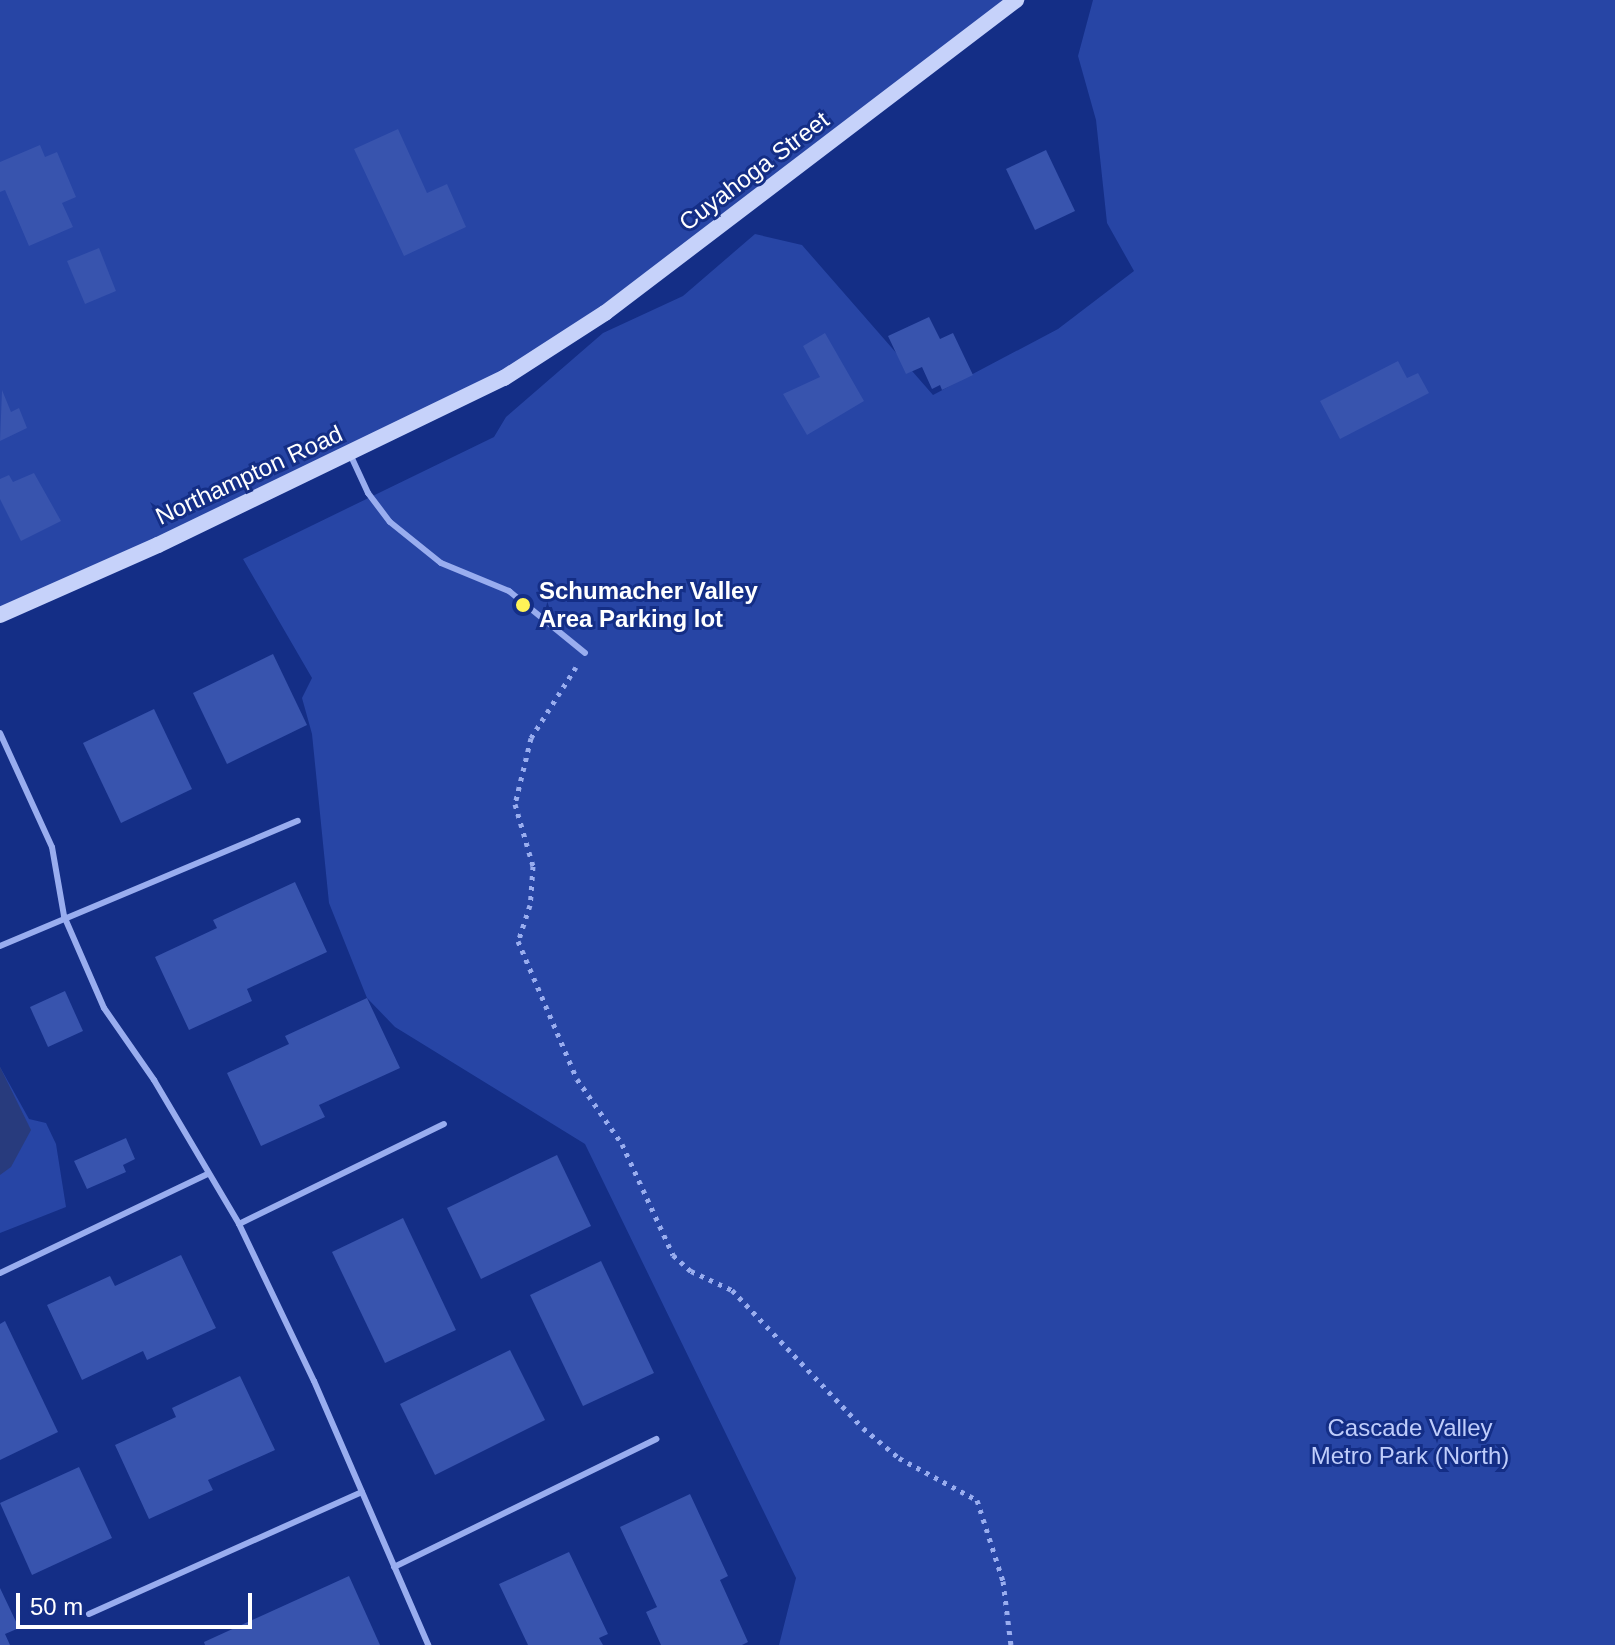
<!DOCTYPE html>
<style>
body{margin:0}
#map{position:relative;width:1615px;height:1645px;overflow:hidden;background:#142e86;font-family:Helvetica,sans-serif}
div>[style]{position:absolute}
.green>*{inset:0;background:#2745a5}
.water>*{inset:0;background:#283b7d}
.building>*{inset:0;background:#3854ae}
.path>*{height:5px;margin-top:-2.5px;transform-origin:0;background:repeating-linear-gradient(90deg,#99adef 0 4px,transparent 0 10px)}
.lane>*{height:6px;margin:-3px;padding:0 3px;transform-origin:3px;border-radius:3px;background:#99adef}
.secondary>*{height:16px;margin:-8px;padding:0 8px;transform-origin:8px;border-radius:8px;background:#c6d2fa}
.dots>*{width:22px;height:22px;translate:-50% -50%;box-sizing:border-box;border:4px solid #142e86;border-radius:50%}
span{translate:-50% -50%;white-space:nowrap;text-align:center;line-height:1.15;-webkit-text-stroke:6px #142e86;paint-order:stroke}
.street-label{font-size:24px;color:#fff}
.poi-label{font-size:24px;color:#fff;font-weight:700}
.left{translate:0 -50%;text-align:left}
.park-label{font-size:24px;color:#bfcdfb}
.scale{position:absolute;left:16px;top:1593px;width:236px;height:36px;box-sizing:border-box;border:4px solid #fff;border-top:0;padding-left:10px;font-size:24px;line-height:28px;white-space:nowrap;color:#fff;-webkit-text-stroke:6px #142e86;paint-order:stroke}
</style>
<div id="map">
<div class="green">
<div style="clip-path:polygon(0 0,1015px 0,504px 378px,0 615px)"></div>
<div style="clip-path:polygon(1093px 0,1615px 0,1615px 1645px,779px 1645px,796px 1578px,585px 1144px,395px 1027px,367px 998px,329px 903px,312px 734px,302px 698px,312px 678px,243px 559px,494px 437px,506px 417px,603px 333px,683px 296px,755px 234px,802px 245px,933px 395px,1058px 329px,1134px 271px,1107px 223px,1096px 120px,1078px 56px)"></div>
<div style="clip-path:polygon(0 1067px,29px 1119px,46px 1123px,56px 1144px,66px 1207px,0 1233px)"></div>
</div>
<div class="water">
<div style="clip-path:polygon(0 1067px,31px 1130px,11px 1167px,0 1175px)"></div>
</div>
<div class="building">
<div style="clip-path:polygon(398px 129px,427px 193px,447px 184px,466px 227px,404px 256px,354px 149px)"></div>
<div style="clip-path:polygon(40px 145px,45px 157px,57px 152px,76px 197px,62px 203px,73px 227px,29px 246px,5px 190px,0 192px,0 162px)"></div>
<div style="clip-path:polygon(1046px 150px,1075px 211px,1035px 230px,1006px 169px)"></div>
<div style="clip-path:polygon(99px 248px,116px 291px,85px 304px,67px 261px)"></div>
<div style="clip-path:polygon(929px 317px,940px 339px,953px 333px,973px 375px,942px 390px,940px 385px,932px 389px,922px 367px,906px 374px,888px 336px)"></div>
<div style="clip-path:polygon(825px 333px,864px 401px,807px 435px,783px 394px,820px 377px,803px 346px)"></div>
<div style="clip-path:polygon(1398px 361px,1407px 378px,1418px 373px,1429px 393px,1340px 439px,1320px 401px)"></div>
<div style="clip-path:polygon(2px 390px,11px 412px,19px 408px,27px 428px,0 441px)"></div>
<div style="clip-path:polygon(34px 473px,61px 521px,21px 541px,0 499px,0 479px,9px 475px,13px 482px)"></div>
<div style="clip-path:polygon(273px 654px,307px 725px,227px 764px,193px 693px)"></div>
<div style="clip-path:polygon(154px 709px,192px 789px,121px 823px,83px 743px)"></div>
<div style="clip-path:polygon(295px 882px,327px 952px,247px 989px,252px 1001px,189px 1030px,155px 957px,217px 928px,213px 920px)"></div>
<div style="clip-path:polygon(65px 991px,83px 1031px,48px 1047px,30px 1007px)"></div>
<div style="clip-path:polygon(367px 998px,400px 1068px,319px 1105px,325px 1117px,261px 1146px,227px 1073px,289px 1044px,285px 1036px)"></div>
<div style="clip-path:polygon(126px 1138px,135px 1159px,123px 1165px,126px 1172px,87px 1189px,74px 1161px)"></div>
<div style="clip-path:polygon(557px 1155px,591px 1226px,481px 1279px,447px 1208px)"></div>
<div style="clip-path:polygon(403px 1218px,456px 1330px,385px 1363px,332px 1252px)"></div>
<div style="clip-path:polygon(181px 1255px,216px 1328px,147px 1360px,143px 1351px,82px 1380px,47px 1305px,110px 1276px,115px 1286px)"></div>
<div style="clip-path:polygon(601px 1261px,654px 1373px,583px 1406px,530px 1295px)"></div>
<div style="clip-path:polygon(5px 1321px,58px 1432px,0 1460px,0 1324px)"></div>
<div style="clip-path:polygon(510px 1350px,545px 1420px,435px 1475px,400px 1404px)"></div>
<div style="clip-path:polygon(240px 1376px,275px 1450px,208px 1480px,213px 1490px,149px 1519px,115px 1445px,176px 1417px,172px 1408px)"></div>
<div style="clip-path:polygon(79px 1467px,112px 1538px,32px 1575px,0 1503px)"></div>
<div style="clip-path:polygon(690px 1494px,728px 1576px,720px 1580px,748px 1642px,742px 1645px,661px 1645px,646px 1612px,657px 1607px,620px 1527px)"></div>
<div style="clip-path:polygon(569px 1552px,608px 1634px,599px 1638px,603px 1645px,528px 1645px,499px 1584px)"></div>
<div style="clip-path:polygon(349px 1576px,380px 1645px,205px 1645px,204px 1642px)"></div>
<div style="clip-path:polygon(0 1588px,19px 1628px,5px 1634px,10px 1645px,0 1645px)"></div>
</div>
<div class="path">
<div style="left:576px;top:667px;width:84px;rotate:122.4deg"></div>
<div style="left:531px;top:738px;width:68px;rotate:103.6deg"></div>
<div style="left:515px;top:804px;width:65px;rotate:73.8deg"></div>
<div style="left:533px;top:866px;width:39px;rotate:94deg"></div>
<div style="left:530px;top:905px;width:38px;rotate:108deg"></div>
<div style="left:518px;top:941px;width:150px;rotate:66.9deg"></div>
<div style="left:577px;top:1079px;width:79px;rotate:55.3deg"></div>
<div style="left:622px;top:1144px;width:122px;rotate:65.3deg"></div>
<div style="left:673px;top:1255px;width:24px;rotate:42deg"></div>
<div style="left:691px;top:1271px;width:45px;rotate:24.9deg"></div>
<div style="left:732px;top:1290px;width:190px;rotate:46.5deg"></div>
<div style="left:863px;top:1428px;width:47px;rotate:39.8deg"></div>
<div style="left:899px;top:1458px;width:89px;rotate:28.3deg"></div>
<div style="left:977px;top:1500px;width:85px;rotate:72.2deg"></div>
<div style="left:1003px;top:1581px;width:64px;rotate:82.9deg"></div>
</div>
<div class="lane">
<div style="left:350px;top:454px;width:43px;rotate:65.2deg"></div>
<div style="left:368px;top:493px;width:36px;rotate:53deg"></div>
<div style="left:390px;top:522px;width:65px;rotate:38.8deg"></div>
<div style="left:441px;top:563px;width:74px;rotate:22.4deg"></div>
<div style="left:509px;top:591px;width:98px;rotate:39.2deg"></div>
<div style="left:0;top:733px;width:125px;rotate:65.5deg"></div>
<div style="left:52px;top:847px;width:70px;rotate:80.1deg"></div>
<div style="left:64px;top:916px;width:100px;rotate:66.5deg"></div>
<div style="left:104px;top:1008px;width:88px;rotate:55.2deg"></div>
<div style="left:154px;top:1080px;width:167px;rotate:59.4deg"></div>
<div style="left:239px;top:1224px;width:174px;rotate:64.5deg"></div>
<div style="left:314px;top:1381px;width:288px;rotate:66.6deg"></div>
<div style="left:0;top:946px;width:323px;rotate:-22.8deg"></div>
<div style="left:239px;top:1224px;width:228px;rotate:-26deg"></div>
<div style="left:0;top:1273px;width:230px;rotate:-25.5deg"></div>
<div style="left:394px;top:1567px;width:292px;rotate:-26deg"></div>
<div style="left:89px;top:1614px;width:299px;rotate:-24.1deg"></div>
</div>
<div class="secondary">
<div style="left:0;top:615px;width:173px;rotate:-23.9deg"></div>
<div style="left:158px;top:545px;width:384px;rotate:-25.8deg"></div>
<div style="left:504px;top:378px;width:120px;rotate:-32.8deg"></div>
<div style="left:605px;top:313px;width:517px;rotate:-37.29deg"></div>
</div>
<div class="dots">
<div style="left:523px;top:605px;background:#fff357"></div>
</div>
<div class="street-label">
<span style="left:754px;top:171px;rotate:-37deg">Cuyahoga Street</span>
<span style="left:249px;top:475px;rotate:-25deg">Northampton Road</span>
</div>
<div class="poi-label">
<span class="left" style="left:539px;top:605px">Schumacher Valley<br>Area Parking lot</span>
</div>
<div class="park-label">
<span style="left:1410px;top:1442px">Cascade Valley<br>Metro Park (North)</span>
</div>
<div class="scale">50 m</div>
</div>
